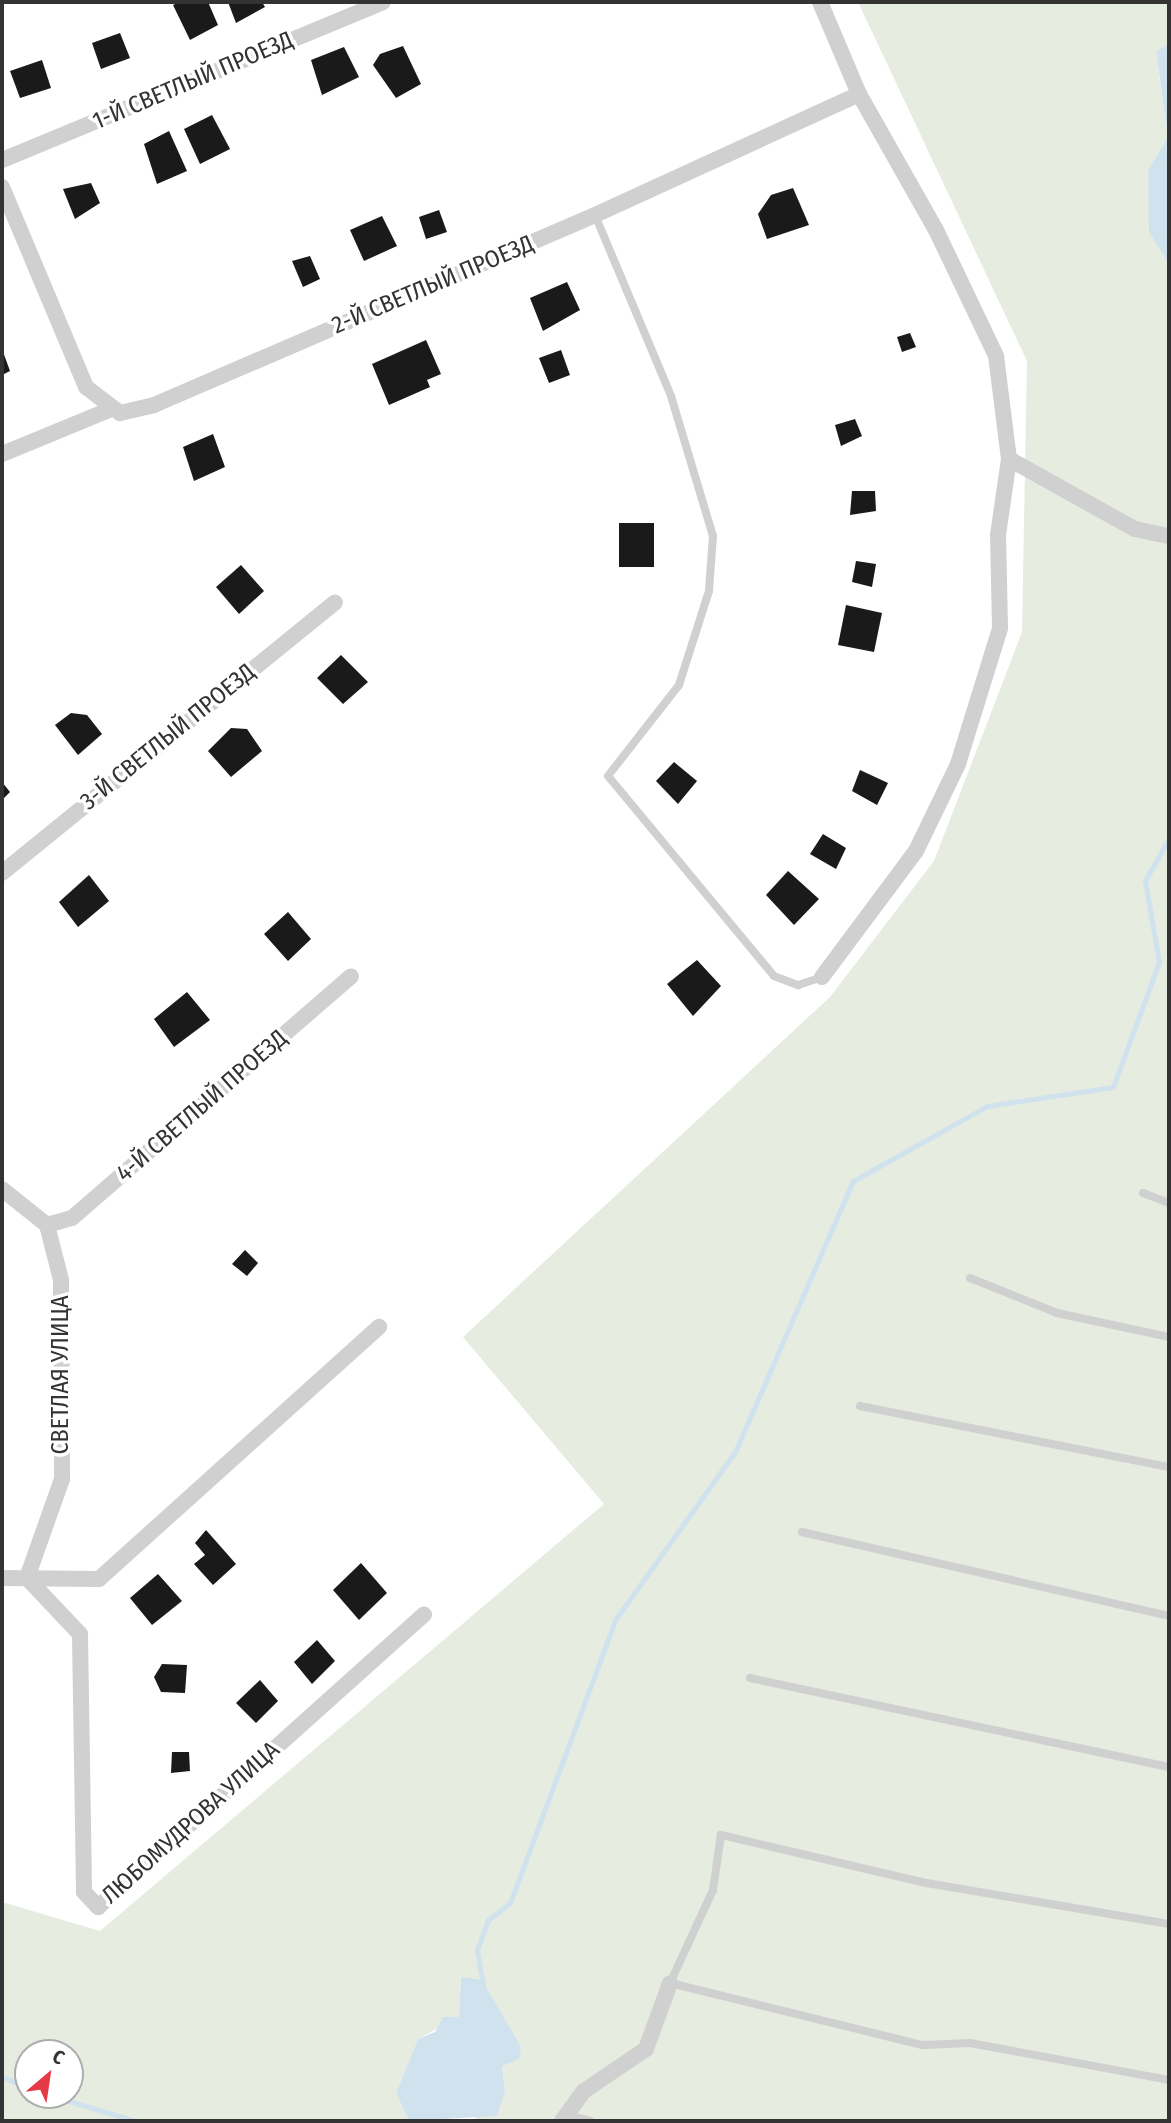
<!DOCTYPE html>
<meta charset="utf-8">
<style>
body{margin:0}
#map{position:relative;width:1171px;height:2123px;overflow:hidden;background:#fff;font-family:"Fira Sans Condensed",sans-serif}
div>[style]{position:absolute}
.green>*{inset:0;background:#e6ecdf}
.water>*{inset:0;background:#cfe2ee}
.stream>*{height:5px;margin:-2.5px;padding:0 2.5px;transform-origin:2.5px;border-radius:2.5px;background:#cfe2ee}
.building>*{inset:0;background:#1a1a1a}
.service>*{height:8px;margin:-4px;padding:0 4px;transform-origin:4px;border-radius:4px;background:#d0d0d0}
.minor>*{height:16px;margin:-8px;padding:0 8px;transform-origin:8px;border-radius:8px;background:#d0d0d0}
span{translate:-50% -50%;white-space:nowrap;text-align:center;line-height:1.15;-webkit-text-stroke:7px #fff;paint-order:stroke}
.street-label{font-size:24px;color:#333}
.frame{position:absolute;inset:0;border:4px solid #333;pointer-events:none}
.north{position:absolute;left:14px;top:2039px;width:70px;height:70px;box-sizing:border-box;background:#fff;border:2px solid #adadad;border-radius:50%;rotate:29deg;font-size:19px;font-weight:700;line-height:28px;text-align:center;color:#333}
.north::after{content:'';display:block;margin:auto;width:24px;height:32px;background:#e63946;clip-path:polygon(50% 0,100% 100%,50% 72%,0 100%)}
</style>
<div id="map">
<div class="green">
<div style="clip-path:polygon(evenodd,858px 2px,1169px 2px,1169px 44px,1156px 53px,1168px 137px,1148px 170px,1150px 232px,1169px 264px,1169px 2121px,472px 2121px,505px 2091px,502px 2066px,521px 2047px,461px 1977px,459px 2017px,418px 2039px,396px 2093px,409px 2121px,2px 2121px,2px 1902px,100px 1931px,604px 1504px,463px 1337px,830px 997px,934px 861px,1022px 632px,1027px 361px,858px 2px,28px 2053px,70px 2053px,70px 2095px,28px 2095px,28px 2053px)"></div>
</div>
<div class="water">
<div style="clip-path:polygon(1169px 44px,1169px 264px,1149px 232px,1148px 170px,1168px 137px,1156px 52px)"></div>
<div style="clip-path:polygon(461px 1977px,482px 1980px,521px 2047px,519px 2059px,502px 2066px,505px 2091px,497px 2116px,409px 2121px,396px 2093px,418px 2039px,435px 2032px,443px 2017px,459px 2017px)"></div>
</div>
<div class="stream">
<div style="left:483px;top:1985px;width:36px;rotate:-100deg"></div>
<div style="left:477px;top:1950px;width:32px;rotate:-70deg"></div>
<div style="left:488px;top:1920px;width:28px;rotate:-38deg"></div>
<div style="left:510px;top:1903px;width:302px;rotate:-69.6deg"></div>
<div style="left:615px;top:1620px;width:206px;rotate:-54.5deg"></div>
<div style="left:735px;top:1452px;width:296px;rotate:-66.5deg"></div>
<div style="left:853px;top:1181px;width:154px;rotate:-29.2deg"></div>
<div style="left:987px;top:1106px;width:127px;rotate:-8.6deg"></div>
<div style="left:1113px;top:1087px;width:133px;rotate:-69.8deg"></div>
<div style="left:1159px;top:962px;width:82px;rotate:-99.8deg"></div>
<div style="left:1145px;top:881px;width:49px;rotate:-60.8deg"></div>
<div style="left:2px;top:2077px;width:28px;rotate:21deg"></div>
<div style="left:49px;top:2095px;width:90px;rotate:16.8deg"></div>
</div>
<div class="building">
<div style="clip-path:polygon(180px 2px,208px 2px,218px 25px,190px 40px,173px 5px)"></div>
<div style="clip-path:polygon(228px 2px,262px 2px,265px 7px,236px 23px)"></div>
<div style="clip-path:polygon(120px 33px,130px 58px,101px 69px,92px 43px)"></div>
<div style="clip-path:polygon(403px 46px,421px 84px,396px 98px,373px 65px,380px 54px)"></div>
<div style="clip-path:polygon(344px 47px,359px 77px,322px 95px,311px 60px)"></div>
<div style="clip-path:polygon(42px 60px,51px 88px,20px 98px,10px 71px)"></div>
<div style="clip-path:polygon(212px 115px,230px 149px,200px 164px,184px 129px)"></div>
<div style="clip-path:polygon(169px 131px,187px 171px,157px 184px,144px 144px)"></div>
<div style="clip-path:polygon(91px 183px,100px 203px,75px 219px,63px 189px)"></div>
<div style="clip-path:polygon(793px 188px,809px 225px,767px 239px,758px 214px,771px 195px)"></div>
<div style="clip-path:polygon(439px 210px,447px 232px,426px 239px,419px 217px)"></div>
<div style="clip-path:polygon(382px 216px,397px 246px,364px 261px,350px 230px)"></div>
<div style="clip-path:polygon(310px 256px,320px 279px,303px 287px,292px 261px)"></div>
<div style="clip-path:polygon(567px 282px,580px 310px,543px 331px,530px 298px)"></div>
<div style="clip-path:polygon(910px 333px,916px 347px,902px 352px,897px 337px)"></div>
<div style="clip-path:polygon(426px 340px,441px 374px,427px 380px,430px 387px,389px 405px,372px 364px)"></div>
<div style="clip-path:polygon(2px 349px,10px 371px,2px 375px)"></div>
<div style="clip-path:polygon(561px 350px,570px 375px,549px 383px,539px 358px)"></div>
<div style="clip-path:polygon(855px 419px,862px 436px,841px 446px,835px 425px)"></div>
<div style="clip-path:polygon(213px 434px,225px 467px,194px 481px,183px 447px)"></div>
<div style="clip-path:polygon(852px 491px,875px 491px,876px 511px,850px 515px)"></div>
<div style="clip-path:polygon(619px 523px,654px 523px,654px 567px,619px 567px)"></div>
<div style="clip-path:polygon(856px 561px,876px 564px,872px 587px,852px 582px)"></div>
<div style="clip-path:polygon(241px 565px,264px 591px,239px 614px,216px 587px)"></div>
<div style="clip-path:polygon(846px 605px,882px 613px,874px 652px,838px 645px)"></div>
<div style="clip-path:polygon(341px 655px,368px 682px,343px 704px,317px 678px)"></div>
<div style="clip-path:polygon(71px 713px,87px 715px,102px 734px,78px 755px,55px 725px)"></div>
<div style="clip-path:polygon(231px 728px,247px 729px,262px 751px,231px 777px,208px 751px)"></div>
<div style="clip-path:polygon(674px 762px,697px 781px,678px 804px,656px 781px)"></div>
<div style="clip-path:polygon(860px 770px,888px 783px,877px 805px,852px 791px)"></div>
<div style="clip-path:polygon(2px 782px,10px 792px,2px 800px)"></div>
<div style="clip-path:polygon(823px 834px,846px 848px,836px 869px,810px 854px)"></div>
<div style="clip-path:polygon(788px 871px,819px 899px,794px 925px,766px 895px)"></div>
<div style="clip-path:polygon(89px 875px,109px 901px,78px 927px,59px 902px)"></div>
<div style="clip-path:polygon(288px 912px,311px 939px,288px 961px,264px 934px)"></div>
<div style="clip-path:polygon(697px 960px,721px 986px,693px 1016px,667px 984px)"></div>
<div style="clip-path:polygon(187px 992px,210px 1020px,174px 1047px,154px 1019px)"></div>
<div style="clip-path:polygon(245px 1250px,258px 1263px,247px 1276px,232px 1264px)"></div>
<div style="clip-path:polygon(206px 1530px,236px 1564px,213px 1585px,194px 1564px,205px 1555px,195px 1543px)"></div>
<div style="clip-path:polygon(361px 1563px,387px 1593px,359px 1620px,333px 1590px)"></div>
<div style="clip-path:polygon(158px 1574px,182px 1601px,152px 1625px,130px 1598px)"></div>
<div style="clip-path:polygon(317px 1640px,335px 1661px,312px 1684px,294px 1662px)"></div>
<div style="clip-path:polygon(162px 1664px,187px 1665px,185px 1693px,161px 1692px,154px 1677px)"></div>
<div style="clip-path:polygon(260px 1680px,278px 1701px,256px 1723px,236px 1703px)"></div>
<div style="clip-path:polygon(172px 1752px,189px 1752px,190px 1771px,171px 1773px)"></div>
</div>
<div class="service">
<div style="left:595px;top:215px;width:196px;rotate:67.2deg"></div>
<div style="left:671px;top:396px;width:146px;rotate:73.3deg"></div>
<div style="left:713px;top:536px;width:55px;rotate:94.2deg"></div>
<div style="left:709px;top:591px;width:99px;rotate:107.7deg"></div>
<div style="left:679px;top:685px;width:115px;rotate:128deg"></div>
<div style="left:608px;top:776px;width:260px;rotate:50.3deg"></div>
<div style="left:774px;top:976px;width:26px;rotate:21deg"></div>
<div style="left:798px;top:985px;width:25px;rotate:-18deg"></div>
<div style="left:1143px;top:1193px;width:28px;rotate:21deg"></div>
<div style="left:970px;top:1278px;width:94px;rotate:21.9deg"></div>
<div style="left:1057px;top:1313px;width:115px;rotate:12.1deg"></div>
<div style="left:860px;top:1406px;width:315px;rotate:11.2deg"></div>
<div style="left:802px;top:1532px;width:376px;rotate:12.9deg"></div>
<div style="left:750px;top:1678px;width:428px;rotate:12deg"></div>
<div style="left:1169px;top:1924px;width:246px;rotate:-170.4deg"></div>
<div style="left:926px;top:1883px;width:211px;rotate:-166.8deg"></div>
<div style="left:721px;top:1835px;width:56px;rotate:98.3deg"></div>
<div style="left:713px;top:1890px;width:102px;rotate:114.8deg"></div>
<div style="left:670px;top:1983px;width:260px;rotate:13.8deg"></div>
<div style="left:923px;top:2045px;width:47px;rotate:-2.4deg"></div>
<div style="left:970px;top:2043px;width:202px;rotate:10.5deg"></div>
<div style="left:568px;top:2115px;width:23px;rotate:15deg"></div>
</div>
<div class="minor">
<div style="left:820px;top:2px;width:100px;rotate:67deg"></div>
<div style="left:859px;top:94px;width:156px;rotate:60.5deg"></div>
<div style="left:936px;top:230px;width:140px;rotate:64.5deg"></div>
<div style="left:996px;top:356px;width:104px;rotate:82.8deg"></div>
<div style="left:1009px;top:459px;width:144px;rotate:29.1deg"></div>
<div style="left:1135px;top:529px;width:35px;rotate:12deg"></div>
<div style="left:2px;top:160px;width:412px;rotate:-22.5deg"></div>
<div style="left:2px;top:187px;width:217px;rotate:67.2deg"></div>
<div style="left:86px;top:387px;width:43px;rotate:37.4deg"></div>
<div style="left:120px;top:413px;width:35px;rotate:-13deg"></div>
<div style="left:154px;top:405px;width:480px;rotate:-23.3deg"></div>
<div style="left:595px;top:215px;width:290px;rotate:-24.6deg"></div>
<div style="left:2px;top:454px;width:116px;rotate:-22.4deg"></div>
<div style="left:2px;top:873px;width:429px;rotate:-39.1deg"></div>
<div style="left:822px;top:977px;width:157px;rotate:-53.3deg"></div>
<div style="left:916px;top:851px;width:97px;rotate:-64.2deg"></div>
<div style="left:958px;top:764px;width:142px;rotate:-72.8deg"></div>
<div style="left:1000px;top:628px;width:93px;rotate:-91.2deg"></div>
<div style="left:998px;top:535px;width:77px;rotate:-81.8deg"></div>
<div style="left:2px;top:1189px;width:58px;rotate:38.7deg"></div>
<div style="left:47px;top:1225px;width:57px;rotate:75.7deg"></div>
<div style="left:61px;top:1280px;width:199px;rotate:89.7deg"></div>
<div style="left:62px;top:1479px;width:105px;rotate:109.5deg"></div>
<div style="left:27px;top:1578px;width:77px;rotate:46.6deg"></div>
<div style="left:80px;top:1634px;width:258px;rotate:89.1deg"></div>
<div style="left:84px;top:1892px;width:21px;rotate:47deg"></div>
<div style="left:98px;top:1907px;width:438px;rotate:-41.9deg"></div>
<div style="left:47px;top:1225px;width:26px;rotate:-16deg"></div>
<div style="left:72px;top:1218px;width:369px;rotate:-40.9deg"></div>
<div style="left:2px;top:1578px;width:97px;rotate:0.6deg"></div>
<div style="left:99px;top:1579px;width:377px;rotate:-42deg"></div>
<div style="left:562px;top:2121px;width:37px;rotate:-54deg"></div>
<div style="left:584px;top:2091px;width:75px;rotate:-34.1deg"></div>
<div style="left:646px;top:2049px;width:70px;rotate:-70deg"></div>
</div>
<div class="street-label">
<span style="left:193px;top:81px;rotate:-23deg">1-Й СВЕТЛЫЙ ПРОЕЗД</span>
<span style="left:433px;top:285px;rotate:-23deg">2-Й СВЕТЛЫЙ ПРОЕЗД</span>
<span style="left:168px;top:737px;rotate:-39deg">3-Й СВЕТЛЫЙ ПРОЕЗД</span>
<span style="left:202px;top:1106px;rotate:-41deg">4-Й СВЕТЛЫЙ ПРОЕЗД</span>
<span style="left:61px;top:1375px;rotate:-90deg">СВЕТЛАЯ УЛИЦА</span>
<span style="left:191px;top:1823px;rotate:-42deg">ЛЮБОМУДРОВА УЛИЦА</span>
</div>
<div class="frame"></div>
<div class="north">С</div>
</div>
